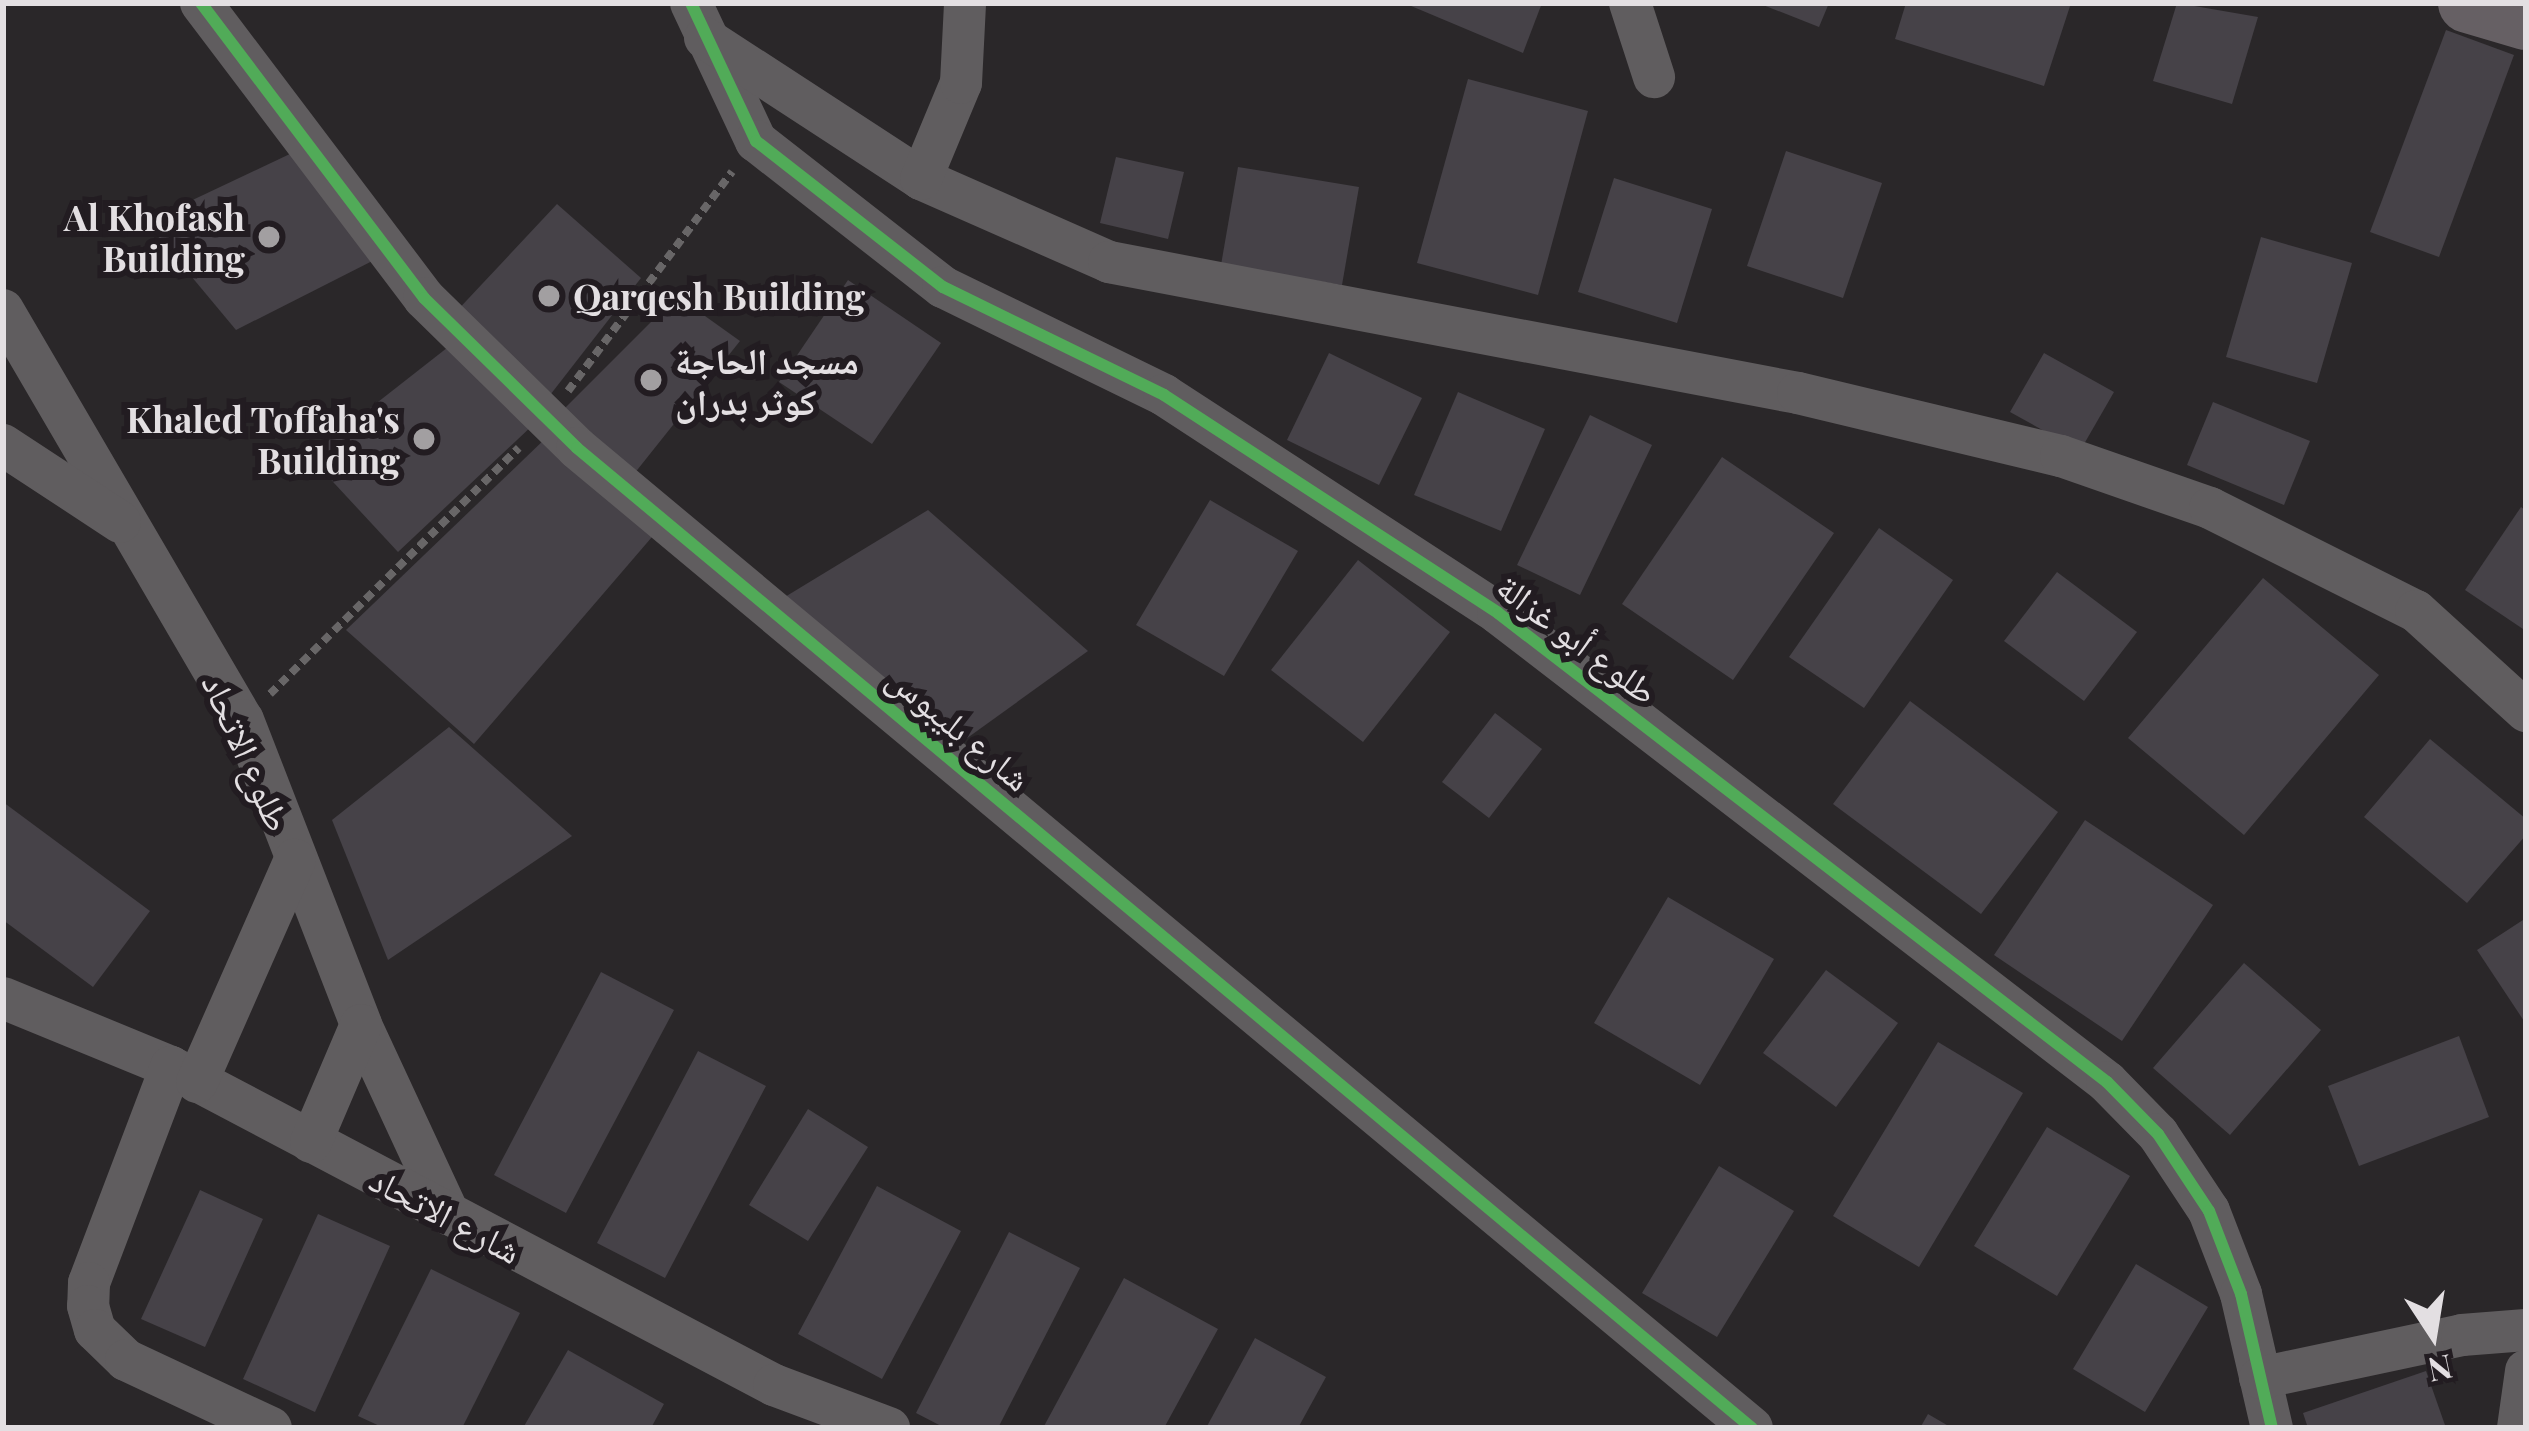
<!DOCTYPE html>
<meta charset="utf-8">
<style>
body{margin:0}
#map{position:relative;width:2529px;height:1431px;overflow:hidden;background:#2a2729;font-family:"Playfair Display","Noto Naskh Arabic",serif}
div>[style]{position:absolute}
.building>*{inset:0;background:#464248}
.path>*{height:8px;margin-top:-4px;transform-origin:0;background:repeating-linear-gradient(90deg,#686667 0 9px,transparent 0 15px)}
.street>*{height:42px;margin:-21px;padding:0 21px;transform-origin:21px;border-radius:21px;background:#605d5f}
.secondary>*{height:60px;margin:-30px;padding:0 30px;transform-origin:30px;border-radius:30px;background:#666064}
.cycleway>*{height:12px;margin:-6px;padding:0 6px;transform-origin:6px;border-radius:6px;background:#51ab58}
.dots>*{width:33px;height:33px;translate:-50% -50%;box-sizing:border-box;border:6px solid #221c21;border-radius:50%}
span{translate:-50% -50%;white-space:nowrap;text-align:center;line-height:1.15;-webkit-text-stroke:12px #221c21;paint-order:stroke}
.poi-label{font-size:36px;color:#e3dfe2;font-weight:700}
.right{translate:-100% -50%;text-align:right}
.left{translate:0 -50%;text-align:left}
.street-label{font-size:36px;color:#e3dfe2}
.frame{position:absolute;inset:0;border:6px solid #e3dfe2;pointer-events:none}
.north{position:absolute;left:2373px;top:1275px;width:120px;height:120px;-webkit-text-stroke:9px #221c21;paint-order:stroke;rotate:168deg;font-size:33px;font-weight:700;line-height:48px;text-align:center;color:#e3dfe2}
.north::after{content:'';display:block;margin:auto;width:42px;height:54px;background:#e3dfe2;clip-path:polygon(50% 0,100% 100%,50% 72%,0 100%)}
</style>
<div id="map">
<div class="building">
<div style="clip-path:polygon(1404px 3px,1542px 3px,1523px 53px)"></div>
<div style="clip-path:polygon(1758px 3px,1829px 3px,1819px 27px)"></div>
<div style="clip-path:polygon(1906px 3px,2071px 3px,2044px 86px,1895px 39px)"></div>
<div style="clip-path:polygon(2177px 3px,2258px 17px,2232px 104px,2153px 81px)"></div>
<div style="clip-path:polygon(2446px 30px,2514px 55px,2439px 257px,2370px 232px)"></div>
<div style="clip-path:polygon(1468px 79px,1588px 111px,1538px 295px,1417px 263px)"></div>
<div style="clip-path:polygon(311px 144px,392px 251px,236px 330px,146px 222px)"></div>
<div style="clip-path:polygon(1786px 151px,1882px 183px,1843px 298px,1747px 266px)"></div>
<div style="clip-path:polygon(1116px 157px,1184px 172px,1168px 239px,1100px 223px)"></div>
<div style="clip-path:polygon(1238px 167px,1359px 187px,1342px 285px,1221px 265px)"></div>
<div style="clip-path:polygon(1614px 178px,1712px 209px,1677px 323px,1578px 292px)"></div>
<div style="clip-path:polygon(557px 204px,641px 278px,547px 399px,453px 315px)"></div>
<div style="clip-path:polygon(2261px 237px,2352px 263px,2317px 383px,2226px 357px)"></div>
<div style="clip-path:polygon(848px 280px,941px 343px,872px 444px,779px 382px)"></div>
<div style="clip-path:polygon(677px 296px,740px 341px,630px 479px,554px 419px)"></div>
<div style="clip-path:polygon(452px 344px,535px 423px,398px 552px,309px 456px)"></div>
<div style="clip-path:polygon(1329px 353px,1422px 398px,1379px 485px,1287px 440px)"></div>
<div style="clip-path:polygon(2044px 353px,2114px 392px,2080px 451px,2010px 412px)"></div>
<div style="clip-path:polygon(1458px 392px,1545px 429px,1501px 531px,1414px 495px)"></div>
<div style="clip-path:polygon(2213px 402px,2310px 441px,2284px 505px,2187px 465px)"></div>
<div style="clip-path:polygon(1590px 415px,1652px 445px,1580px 595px,1517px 565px)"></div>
<div style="clip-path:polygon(549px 435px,658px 530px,474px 744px,346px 630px)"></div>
<div style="clip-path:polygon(1722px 457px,1834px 533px,1733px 680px,1622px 604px)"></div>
<div style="clip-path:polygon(1210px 500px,1298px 551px,1224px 676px,1136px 625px)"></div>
<div style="clip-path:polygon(2521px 507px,2526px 511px,2526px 631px,2465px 590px)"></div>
<div style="clip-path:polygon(928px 510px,1088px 651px,945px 754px,775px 603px)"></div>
<div style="clip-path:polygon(1879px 528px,1953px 580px,1864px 708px,1789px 657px)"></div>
<div style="clip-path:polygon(1358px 560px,1450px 632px,1363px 742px,1271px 670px)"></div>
<div style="clip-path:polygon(2057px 572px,2137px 632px,2084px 701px,2004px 641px)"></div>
<div style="clip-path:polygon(2263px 578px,2379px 675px,2244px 835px,2128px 738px)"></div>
<div style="clip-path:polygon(1910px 701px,2058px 812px,1981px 914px,1833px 804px)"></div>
<div style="clip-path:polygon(1495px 713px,1542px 749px,1489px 818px,1442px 782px)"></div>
<div style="clip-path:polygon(449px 727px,572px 836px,388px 960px,332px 820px)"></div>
<div style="clip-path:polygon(2430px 739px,2526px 819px,2526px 835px,2467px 903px,2364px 817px)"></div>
<div style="clip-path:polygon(3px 802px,150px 911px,93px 987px,3px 920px)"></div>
<div style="clip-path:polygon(2085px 820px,2213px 905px,2122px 1041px,1994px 955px)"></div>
<div style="clip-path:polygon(1668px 897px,1774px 959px,1700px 1085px,1594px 1023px)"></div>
<div style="clip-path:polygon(2526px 918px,2526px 1024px,2477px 950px)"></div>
<div style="clip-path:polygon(2244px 963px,2321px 1030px,2230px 1135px,2153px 1068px)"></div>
<div style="clip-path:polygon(1826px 970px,1898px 1023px,1836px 1107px,1763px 1053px)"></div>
<div style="clip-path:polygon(601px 972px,674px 1010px,566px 1213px,494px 1175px)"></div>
<div style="clip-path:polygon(2459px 1036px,2489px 1117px,2359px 1166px,2328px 1086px)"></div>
<div style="clip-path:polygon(1938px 1042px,2023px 1093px,1919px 1267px,1833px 1216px)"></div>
<div style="clip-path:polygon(698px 1051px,766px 1086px,665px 1278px,597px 1243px)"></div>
<div style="clip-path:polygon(808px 1109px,868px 1147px,808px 1241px,749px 1205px)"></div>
<div style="clip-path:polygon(2047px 1127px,2130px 1176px,2057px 1296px,1974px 1246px)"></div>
<div style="clip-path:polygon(1719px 1166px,1794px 1211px,1717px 1337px,1642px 1293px)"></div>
<div style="clip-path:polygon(877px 1186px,961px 1231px,882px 1379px,798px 1334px)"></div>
<div style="clip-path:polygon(200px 1190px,263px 1219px,205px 1347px,141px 1319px)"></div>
<div style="clip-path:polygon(318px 1214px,390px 1246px,315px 1412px,243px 1379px)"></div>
<div style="clip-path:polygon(1009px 1232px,1080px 1268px,998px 1428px,945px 1428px,916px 1413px)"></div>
<div style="clip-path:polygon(2136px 1264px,2208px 1307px,2145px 1412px,2073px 1369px)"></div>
<div style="clip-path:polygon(431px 1269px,520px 1313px,462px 1428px,384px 1428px,358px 1416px)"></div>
<div style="clip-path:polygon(1124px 1278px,1218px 1329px,1164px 1428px,1043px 1428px)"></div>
<div style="clip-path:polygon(1255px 1338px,1326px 1377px,1298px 1428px,1206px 1428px)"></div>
<div style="clip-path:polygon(568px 1350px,664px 1404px,651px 1428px,523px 1428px)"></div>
<div style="clip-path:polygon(2426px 1371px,2446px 1428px,2308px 1428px,2303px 1413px)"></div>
<div style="clip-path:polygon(1928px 1414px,1952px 1428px,1920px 1428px)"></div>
</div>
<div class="path">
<div style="left:568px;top:391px;width:274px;rotate:-53.2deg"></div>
<div style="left:270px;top:694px;width:350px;rotate:-44.7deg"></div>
</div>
<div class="street">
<div style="left:201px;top:3px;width:370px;rotate:52.9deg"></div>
<div style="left:424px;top:298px;width:214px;rotate:44.4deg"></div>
<div style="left:577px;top:448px;width:1530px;rotate:39.83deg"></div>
<div style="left:691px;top:3px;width:153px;rotate:64.8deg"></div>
<div style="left:756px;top:141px;width:237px;rotate:38deg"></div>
<div style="left:943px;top:287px;width:246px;rotate:26deg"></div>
<div style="left:1164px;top:395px;width:399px;rotate:33.1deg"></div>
<div style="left:1498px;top:613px;width:769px;rotate:37.6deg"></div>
<div style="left:2107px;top:1082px;width:73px;rotate:45.6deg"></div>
<div style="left:2158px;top:1134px;width:92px;rotate:56.5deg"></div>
<div style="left:2209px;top:1211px;width:89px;rotate:68.9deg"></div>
<div style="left:2241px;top:1294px;width:138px;rotate:77deg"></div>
<div style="left:1630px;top:3px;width:78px;rotate:72deg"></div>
<div style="left:705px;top:38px;width:258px;rotate:33.1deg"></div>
<div style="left:921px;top:179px;width:206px;rotate:23.8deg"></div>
<div style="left:1109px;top:262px;width:701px;rotate:10.77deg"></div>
<div style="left:1798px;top:393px;width:270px;rotate:13.5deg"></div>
<div style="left:2061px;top:456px;width:158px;rotate:19.2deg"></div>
<div style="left:2210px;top:508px;width:230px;rotate:26.6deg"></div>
<div style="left:2416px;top:611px;width:149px;rotate:42.3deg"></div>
<div style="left:921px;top:179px;width:104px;rotate:-67.4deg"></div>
<div style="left:961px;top:83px;width:80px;rotate:-87.1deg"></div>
<div style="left:3px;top:310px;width:475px;rotate:59.7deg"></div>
<div style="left:243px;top:720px;width:327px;rotate:68.8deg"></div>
<div style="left:361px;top:1025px;width:209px;rotate:65.1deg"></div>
<div style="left:3px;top:445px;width:140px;rotate:33.3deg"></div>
<div style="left:3px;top:998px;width:182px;rotate:22.3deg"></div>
<div style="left:171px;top:1067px;width:682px;rotate:27.81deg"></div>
<div style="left:774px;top:1385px;width:123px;rotate:20.5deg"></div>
<div style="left:171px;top:1067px;width:231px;rotate:110.8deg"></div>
<div style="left:89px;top:1283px;width:23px;rotate:92deg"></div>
<div style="left:88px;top:1306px;width:25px;rotate:74deg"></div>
<div style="left:95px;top:1330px;width:43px;rotate:44.1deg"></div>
<div style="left:126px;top:1360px;width:160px;rotate:25.1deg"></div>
<div style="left:197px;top:1082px;width:243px;rotate:-66.2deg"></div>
<div style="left:311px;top:1142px;width:127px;rotate:-66.9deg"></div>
<div style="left:2260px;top:1378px;width:207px;rotate:-12deg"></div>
<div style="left:2462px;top:1335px;width:64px;rotate:-4.5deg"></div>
<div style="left:2518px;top:1428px;width:58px;rotate:-82deg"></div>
</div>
<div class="secondary">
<div style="left:2468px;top:3px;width:60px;rotate:16.3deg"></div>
</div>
<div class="cycleway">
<div style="left:201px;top:3px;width:370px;rotate:52.9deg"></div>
<div style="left:424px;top:298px;width:214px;rotate:44.4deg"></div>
<div style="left:577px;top:448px;width:1530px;rotate:39.83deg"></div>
<div style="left:691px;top:3px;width:153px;rotate:64.8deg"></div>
<div style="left:756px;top:141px;width:237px;rotate:38deg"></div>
<div style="left:943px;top:287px;width:246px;rotate:26deg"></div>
<div style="left:1164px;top:395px;width:399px;rotate:33.1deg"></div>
<div style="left:1498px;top:613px;width:769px;rotate:37.6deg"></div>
<div style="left:2107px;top:1082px;width:73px;rotate:45.6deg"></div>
<div style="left:2158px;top:1134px;width:92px;rotate:56.5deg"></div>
<div style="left:2209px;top:1211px;width:89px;rotate:68.9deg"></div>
<div style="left:2241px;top:1294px;width:138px;rotate:77deg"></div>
</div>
<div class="dots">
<div style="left:269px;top:237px;background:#a29fa1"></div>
<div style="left:549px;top:296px;background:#a29fa1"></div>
<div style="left:651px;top:380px;background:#a29fa1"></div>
<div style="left:424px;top:439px;background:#a29fa1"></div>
</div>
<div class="poi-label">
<span class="right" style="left:245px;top:237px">Al Khofash<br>Building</span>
<span class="left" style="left:573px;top:296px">Qarqesh Building</span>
<span class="left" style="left:675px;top:380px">مسجد الحاجة<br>كوثر بدران</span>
<span class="right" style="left:400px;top:439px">Khaled Toffaha's<br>Building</span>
</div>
<div class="street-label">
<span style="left:1578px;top:638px;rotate:37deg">طلوع أبو غزالة</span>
<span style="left:960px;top:727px;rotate:40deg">شارع بليبوس</span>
<span style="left:248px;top:752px;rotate:66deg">طلوع الاتحاد</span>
<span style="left:446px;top:1214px;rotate:28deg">شارع الاتحاد</span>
</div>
<div class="frame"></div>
<div class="north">N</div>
</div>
